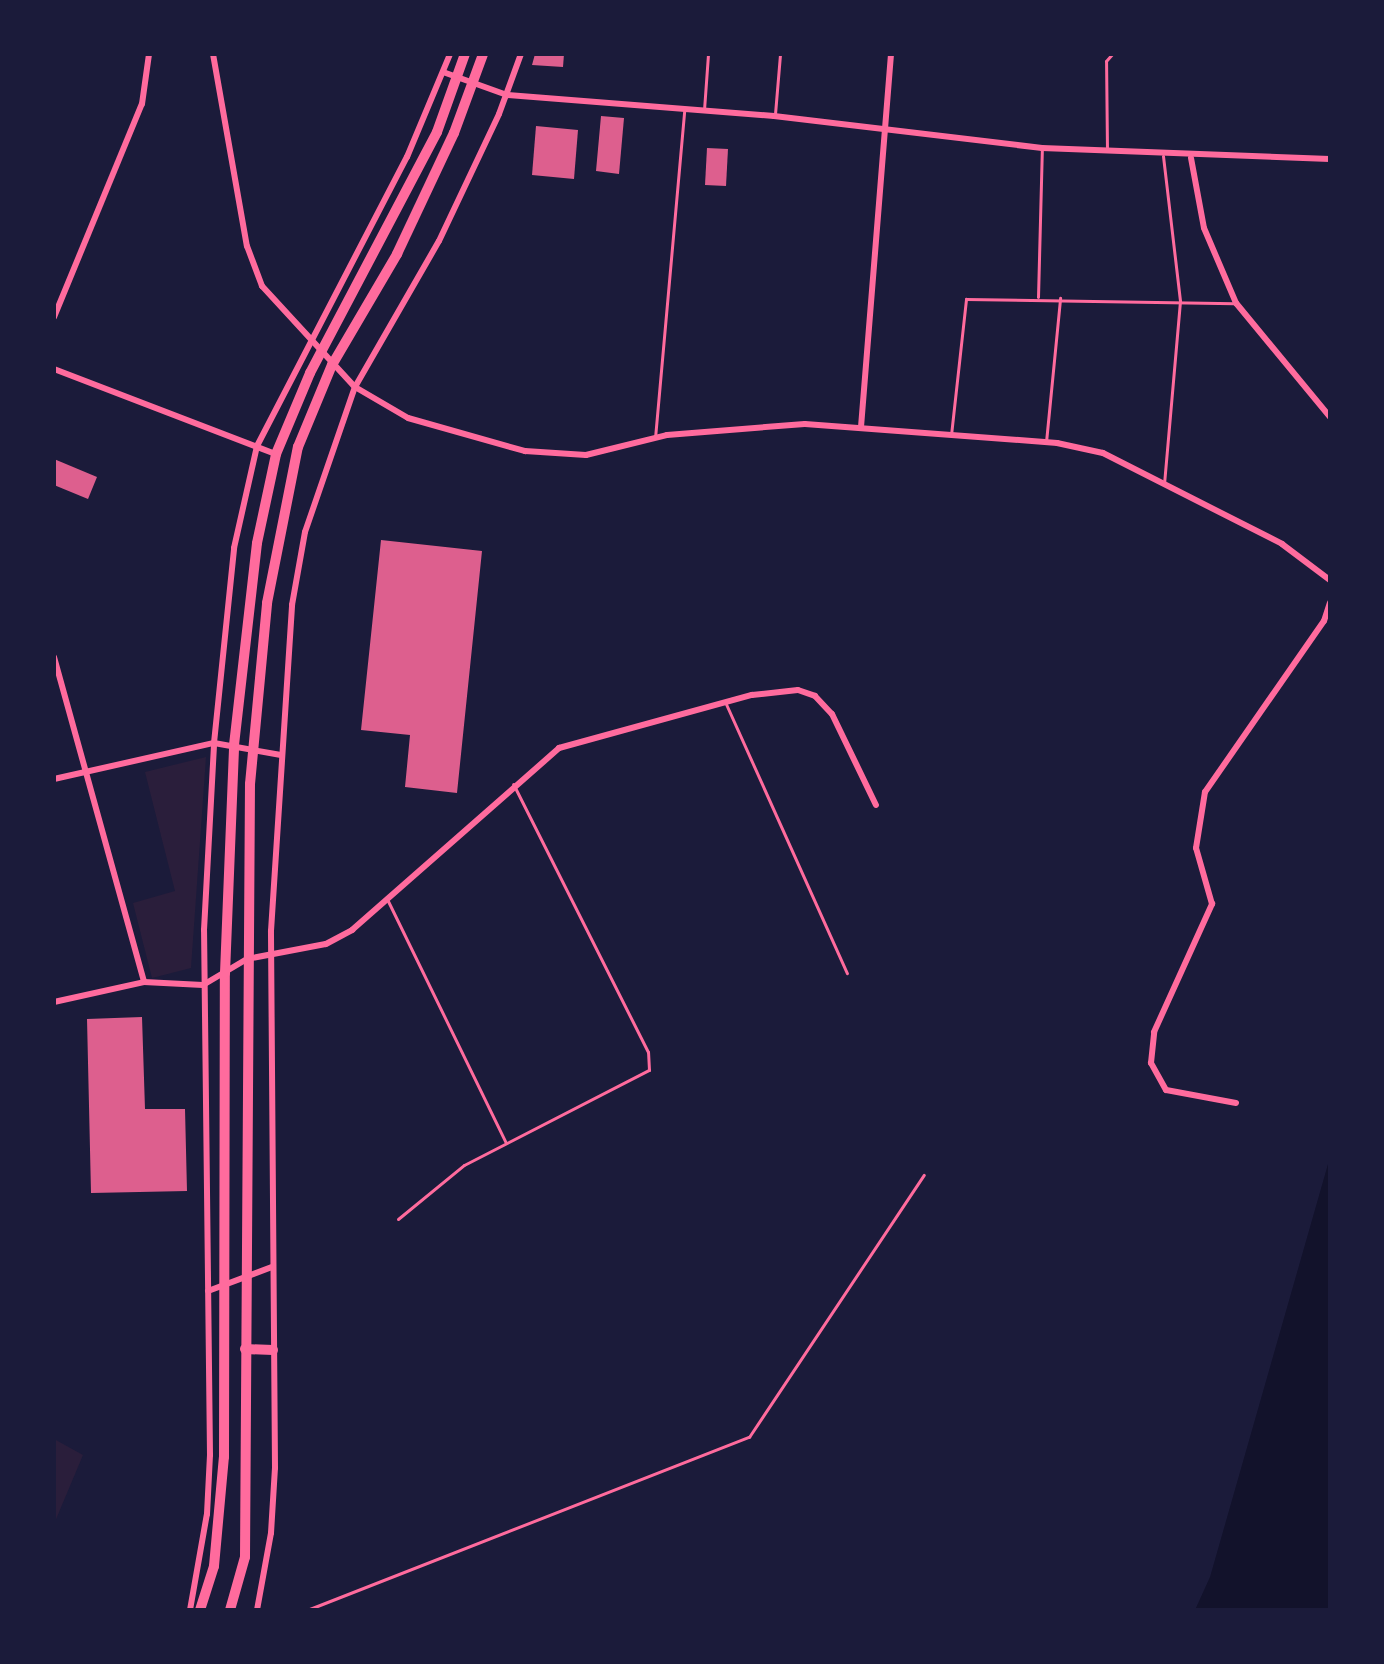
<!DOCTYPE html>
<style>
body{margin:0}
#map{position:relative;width:1384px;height:1664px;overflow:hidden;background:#1b1b3a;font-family:Figtree,sans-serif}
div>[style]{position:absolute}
.green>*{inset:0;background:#2a1e3b}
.water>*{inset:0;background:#12122b}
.building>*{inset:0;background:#dd5f8e}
.service>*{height:3px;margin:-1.5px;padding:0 1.5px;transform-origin:1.5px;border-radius:1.5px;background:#ff6b9d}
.minor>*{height:6px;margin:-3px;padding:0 3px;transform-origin:3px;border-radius:3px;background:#ff6b9d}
.primary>*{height:10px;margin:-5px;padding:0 5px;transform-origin:5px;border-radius:5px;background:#ff6b9d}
span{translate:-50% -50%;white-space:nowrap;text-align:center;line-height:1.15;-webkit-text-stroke:6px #1b1b3a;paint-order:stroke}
.frame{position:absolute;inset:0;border:56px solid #1b1b3a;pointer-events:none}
</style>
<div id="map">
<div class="green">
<div style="clip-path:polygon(206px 757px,191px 968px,152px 978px,133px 903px,175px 891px,145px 772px)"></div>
<div style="clip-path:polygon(54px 1439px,83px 1455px,54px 1524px)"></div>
</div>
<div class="water">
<div style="clip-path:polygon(1330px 1157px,1330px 1610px,1195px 1610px,1210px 1577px)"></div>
</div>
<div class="building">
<div style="clip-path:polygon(535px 54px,564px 54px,563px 67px,532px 65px)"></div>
<div style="clip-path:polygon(601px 116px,624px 118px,619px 174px,596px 171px)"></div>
<div style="clip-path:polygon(536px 126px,578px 130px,574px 179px,532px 175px)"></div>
<div style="clip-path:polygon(707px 148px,728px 149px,726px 186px,705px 185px)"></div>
<div style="clip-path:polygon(54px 459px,97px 477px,88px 499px,54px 485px)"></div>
<div style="clip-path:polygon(381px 540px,482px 551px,457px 793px,405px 787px,410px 735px,361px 730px)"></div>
<div style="clip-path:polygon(142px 1017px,145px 1109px,185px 1109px,187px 1191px,91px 1193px,87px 1019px)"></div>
</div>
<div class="service">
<div style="left:704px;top:110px;width:56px;rotate:-85.9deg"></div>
<div style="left:775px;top:114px;width:60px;rotate:-85.2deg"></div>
<div style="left:1107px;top:150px;width:89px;rotate:-90.6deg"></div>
<div style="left:1106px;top:61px;width:9px;rotate:-49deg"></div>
<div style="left:1163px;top:156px;width:146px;rotate:83.3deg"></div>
<div style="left:1180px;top:301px;width:183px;rotate:95deg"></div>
<div style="left:1038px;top:297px;width:148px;rotate:-88.5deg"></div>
<div style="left:951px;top:435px;width:137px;rotate:-83.7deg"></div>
<div style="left:966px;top:299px;width:268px;rotate:0.9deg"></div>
<div style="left:655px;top:438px;width:329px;rotate:-84.9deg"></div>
<div style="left:1046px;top:442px;width:145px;rotate:-84.4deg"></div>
<div style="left:726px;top:704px;width:295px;rotate:65.8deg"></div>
<div style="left:387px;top:899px;width:271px;rotate:64deg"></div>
<div style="left:398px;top:1219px;width:85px;rotate:-39.3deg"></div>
<div style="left:464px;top:1165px;width:208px;rotate:-27.2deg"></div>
<div style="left:649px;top:1070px;width:18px;rotate:-93deg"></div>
<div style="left:648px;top:1052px;width:300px;rotate:-116.7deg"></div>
<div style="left:307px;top:1610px;width:475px;rotate:-21.4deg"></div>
<div style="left:749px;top:1437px;width:315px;rotate:-56.3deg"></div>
</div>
<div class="minor">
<div style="left:213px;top:54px;width:195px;rotate:80deg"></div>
<div style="left:247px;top:246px;width:43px;rotate:69.4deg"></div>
<div style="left:262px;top:286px;width:137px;rotate:47.4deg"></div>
<div style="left:355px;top:387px;width:61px;rotate:30.3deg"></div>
<div style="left:408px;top:418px;width:122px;rotate:15.8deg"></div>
<div style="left:525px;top:451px;width:61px;rotate:3.8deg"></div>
<div style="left:586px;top:455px;width:83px;rotate:-13.9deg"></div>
<div style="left:667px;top:435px;width:138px;rotate:-4.6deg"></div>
<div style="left:805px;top:424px;width:253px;rotate:4.3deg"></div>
<div style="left:1057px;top:443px;width:47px;rotate:12.3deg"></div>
<div style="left:1103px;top:453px;width:201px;rotate:26.9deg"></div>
<div style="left:1282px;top:544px;width:60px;rotate:36.9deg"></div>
<div style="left:443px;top:72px;width:68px;rotate:19.8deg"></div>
<div style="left:507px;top:95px;width:268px;rotate:4.5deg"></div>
<div style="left:774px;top:116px;width:270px;rotate:6.8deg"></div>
<div style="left:1042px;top:148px;width:288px;rotate:2.2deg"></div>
<div style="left:1191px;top:158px;width:71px;rotate:79.5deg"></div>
<div style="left:1204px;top:228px;width:82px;rotate:66.9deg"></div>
<div style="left:1236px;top:303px;width:148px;rotate:50.5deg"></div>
<div style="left:54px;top:317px;width:230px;rotate:-67.6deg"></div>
<div style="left:142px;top:104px;width:50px;rotate:-82deg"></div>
<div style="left:54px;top:369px;width:238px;rotate:21deg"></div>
<div style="left:861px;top:427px;width:374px;rotate:-85.4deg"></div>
<div style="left:54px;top:657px;width:337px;rotate:74.5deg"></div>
<div style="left:54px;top:779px;width:164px;rotate:-12.7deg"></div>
<div style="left:214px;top:743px;width:68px;rotate:10.2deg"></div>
<div style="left:54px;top:1002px;width:92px;rotate:-12.5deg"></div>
<div style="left:144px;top:982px;width:59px;rotate:2.9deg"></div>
<div style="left:203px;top:985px;width:51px;rotate:-30.6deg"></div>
<div style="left:247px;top:959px;width:80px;rotate:-10.8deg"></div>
<div style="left:326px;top:944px;width:30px;rotate:-28deg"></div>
<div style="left:352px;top:930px;width:276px;rotate:-41.3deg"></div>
<div style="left:559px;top:748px;width:200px;rotate:-15.4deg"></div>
<div style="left:752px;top:695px;width:46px;rotate:-6.2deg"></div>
<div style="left:798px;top:690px;width:18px;rotate:19deg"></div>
<div style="left:815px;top:696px;width:25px;rotate:47deg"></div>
<div style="left:832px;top:714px;width:101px;rotate:64.2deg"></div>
<div style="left:1236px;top:1103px;width:71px;rotate:-169.5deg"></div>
<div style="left:1166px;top:1090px;width:31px;rotate:-119deg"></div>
<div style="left:1151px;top:1063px;width:31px;rotate:-84deg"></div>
<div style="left:1154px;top:1032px;width:141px;rotate:-65.6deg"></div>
<div style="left:1212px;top:904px;width:58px;rotate:-105.9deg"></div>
<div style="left:1196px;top:848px;width:57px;rotate:-80.9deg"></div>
<div style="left:1205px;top:792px;width:208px;rotate:-55.2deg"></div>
<div style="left:1324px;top:621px;width:19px;rotate:-72deg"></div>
<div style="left:208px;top:1291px;width:68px;rotate:-20.6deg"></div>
<div style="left:190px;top:1610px;width:97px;rotate:-80deg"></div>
<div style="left:207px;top:1514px;width:59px;rotate:-87.1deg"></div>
<div style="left:210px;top:1455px;width:525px;rotate:-90.65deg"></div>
<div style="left:204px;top:930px;width:187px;rotate:-86.9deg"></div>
<div style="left:214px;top:743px;width:196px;rotate:-84.1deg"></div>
<div style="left:234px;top:548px;width:105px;rotate:-77.3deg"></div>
<div style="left:257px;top:446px;width:326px;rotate:-62.6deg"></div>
<div style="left:407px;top:157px;width:112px;rotate:-67.3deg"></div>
<div style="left:257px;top:1610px;width:78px;rotate:-79.7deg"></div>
<div style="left:271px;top:1533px;width:65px;rotate:-86.5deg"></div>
<div style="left:275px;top:1468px;width:537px;rotate:-90.43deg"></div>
<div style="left:271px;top:931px;width:327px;rotate:-86.3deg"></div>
<div style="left:292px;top:605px;width:74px;rotate:-79.9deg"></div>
<div style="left:305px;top:532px;width:153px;rotate:-71deg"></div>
<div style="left:355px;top:387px;width:168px;rotate:-60.1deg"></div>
<div style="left:439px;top:241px;width:140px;rotate:-64.7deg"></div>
<div style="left:499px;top:114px;width:64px;rotate:-69.9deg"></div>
</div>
<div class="primary">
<div style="left:245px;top:1349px;width:28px;rotate:2deg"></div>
<div style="left:200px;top:1610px;width:46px;rotate:-72.3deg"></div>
<div style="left:214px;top:1566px;width:109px;rotate:-84.8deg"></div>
<div style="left:224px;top:1457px;width:484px;rotate:-89.9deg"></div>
<div style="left:225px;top:973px;width:228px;rotate:-87.7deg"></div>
<div style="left:234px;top:745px;width:203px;rotate:-83.5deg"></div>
<div style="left:257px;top:543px;width:91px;rotate:-77.9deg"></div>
<div style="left:276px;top:454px;width:88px;rotate:-67.2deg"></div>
<div style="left:310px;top:373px;width:272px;rotate:-62.2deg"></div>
<div style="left:437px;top:132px;width:83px;rotate:-70.3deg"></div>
<div style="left:230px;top:1610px;width:55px;rotate:-74.2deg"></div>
<div style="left:245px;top:1557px;width:773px;rotate:-89.63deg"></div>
<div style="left:250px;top:784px;width:182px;rotate:-84.6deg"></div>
<div style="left:267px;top:603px;width:159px;rotate:-78.8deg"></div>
<div style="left:298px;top:447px;width:89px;rotate:-67.5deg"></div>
<div style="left:332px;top:365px;width:129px;rotate:-59.6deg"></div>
<div style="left:397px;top:254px;width:134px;rotate:-64.8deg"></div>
<div style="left:454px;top:133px;width:84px;rotate:-69.8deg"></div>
</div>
<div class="frame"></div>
</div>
